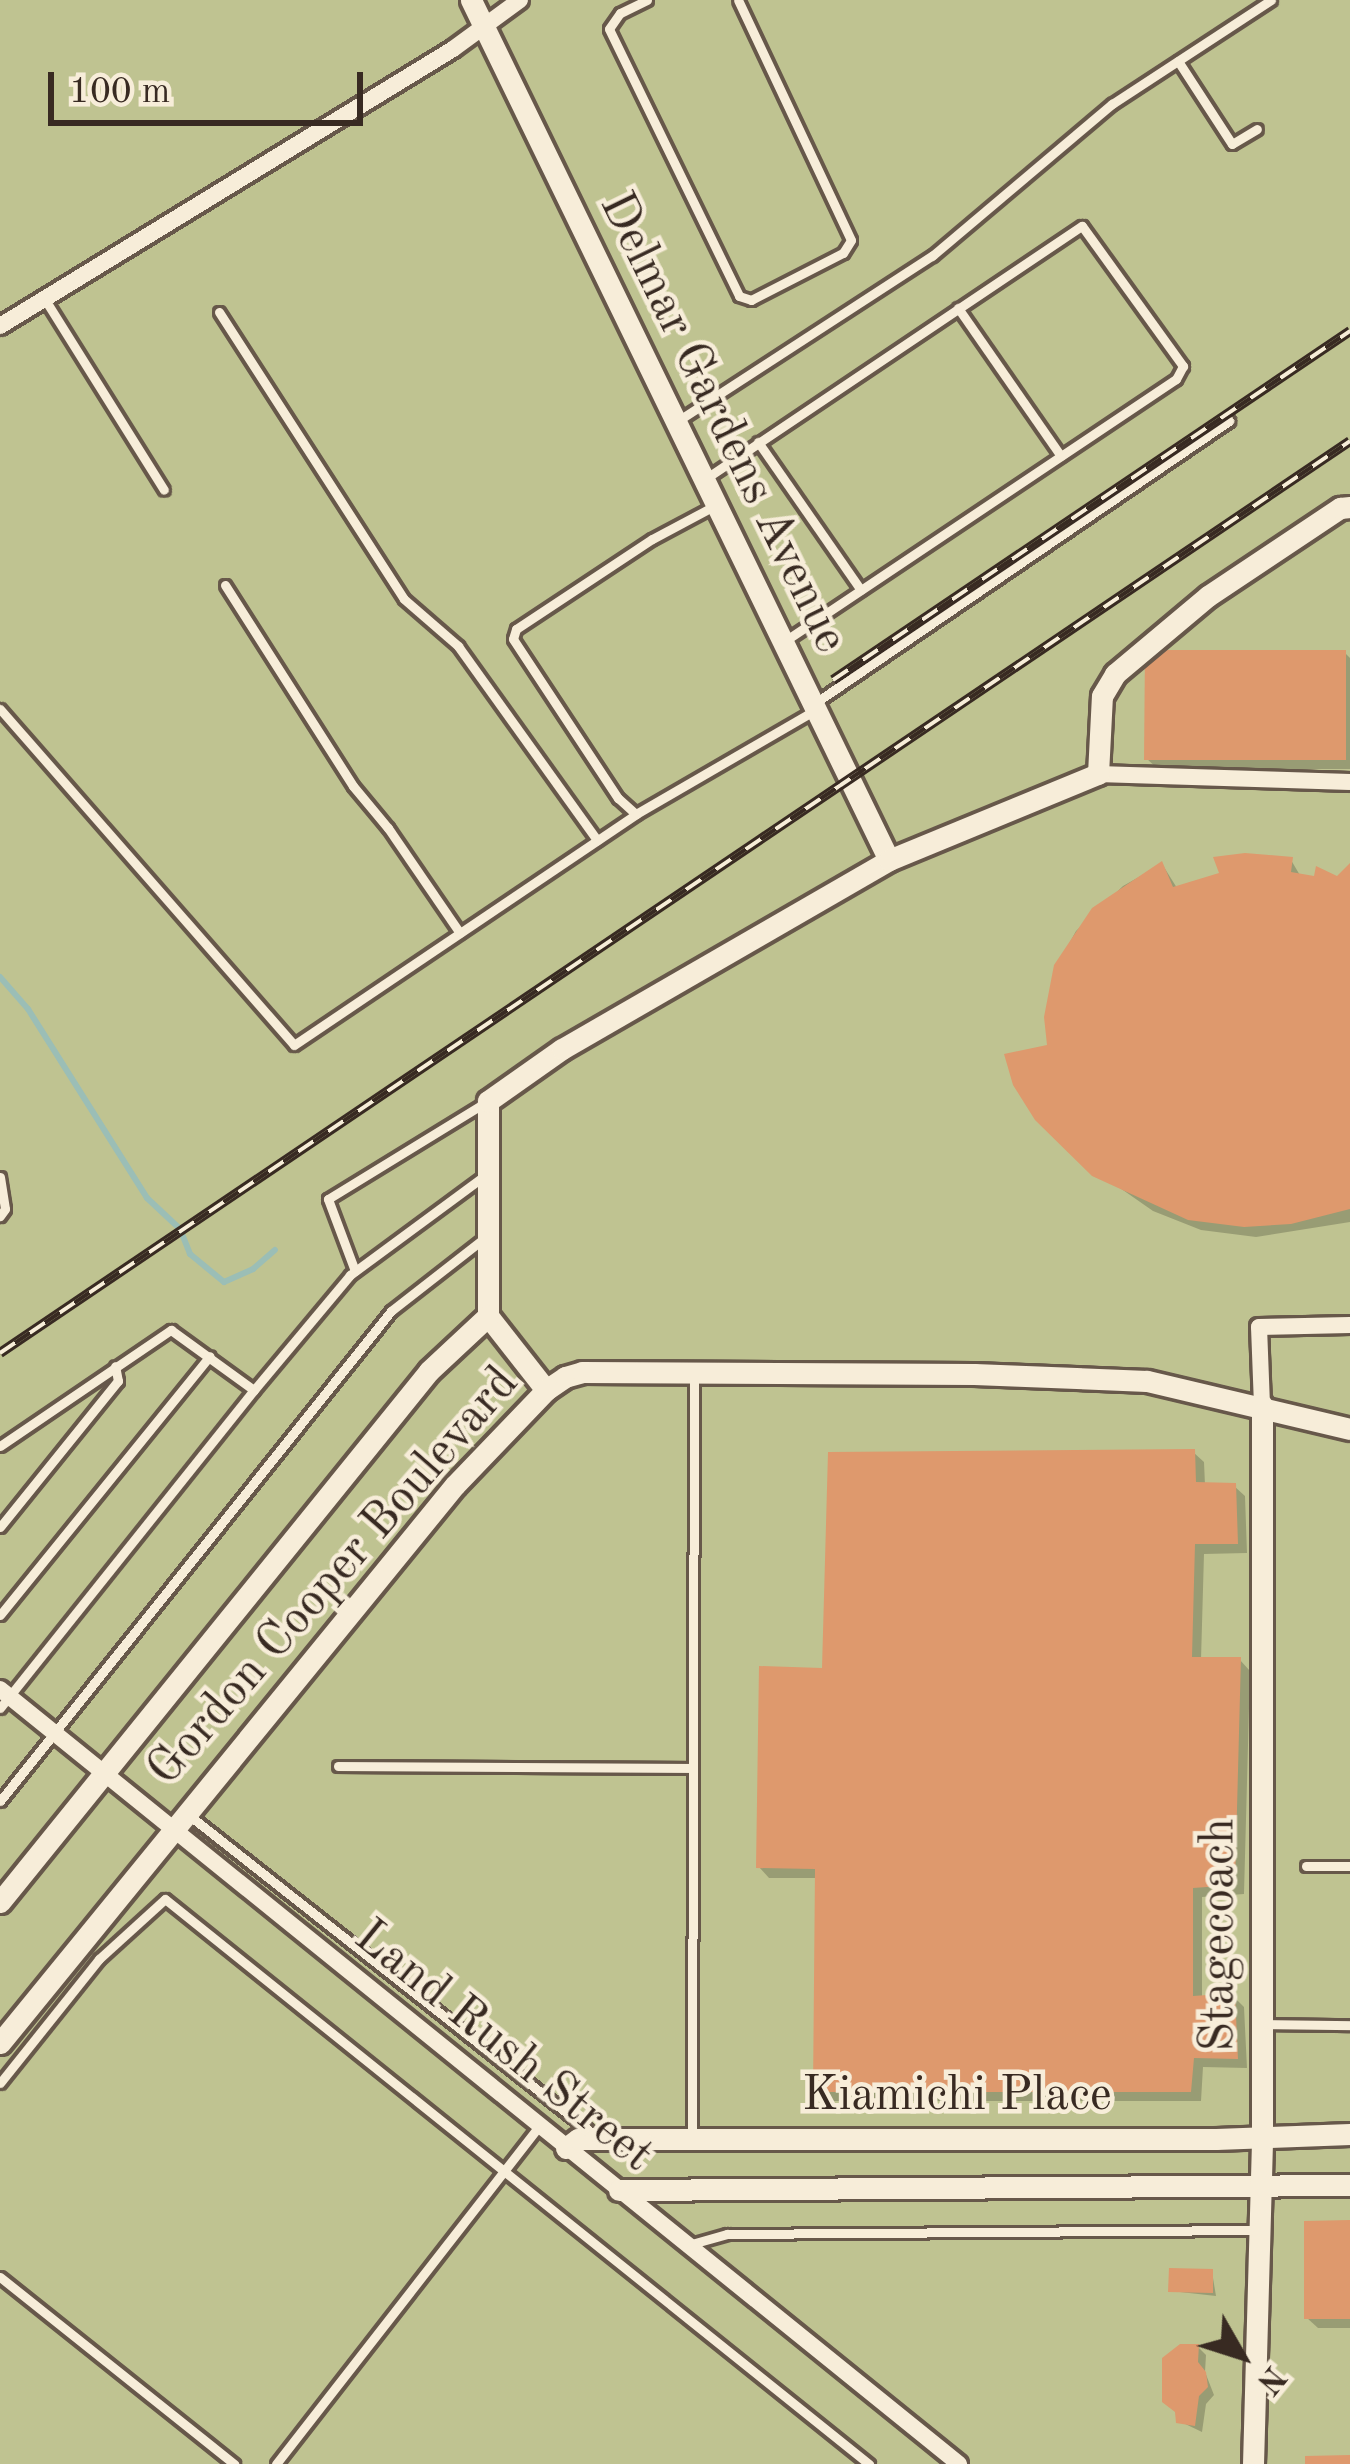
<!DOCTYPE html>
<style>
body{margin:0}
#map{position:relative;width:1350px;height:2464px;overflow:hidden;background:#f3e4c4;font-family:"Old Standard TT",serif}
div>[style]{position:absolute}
.green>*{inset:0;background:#bfc391}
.shadow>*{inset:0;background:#0003}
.stream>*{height:6px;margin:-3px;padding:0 3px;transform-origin:3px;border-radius:3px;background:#9bbeb6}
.building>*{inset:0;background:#de996d}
.roads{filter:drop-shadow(3px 0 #67584a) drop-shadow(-3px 0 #67584a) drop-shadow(0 3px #67584a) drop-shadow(0 -3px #67584a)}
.service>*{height:9px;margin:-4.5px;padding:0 4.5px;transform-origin:4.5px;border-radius:4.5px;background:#f7edd9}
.minor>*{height:16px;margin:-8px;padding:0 8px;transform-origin:8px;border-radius:8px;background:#f7edd9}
.tertiary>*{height:21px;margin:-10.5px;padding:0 10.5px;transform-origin:10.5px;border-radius:10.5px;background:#f7edd9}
.rail>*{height:10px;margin-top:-5px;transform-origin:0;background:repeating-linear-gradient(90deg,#f7edd9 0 18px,#382a22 0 36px);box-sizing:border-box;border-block:3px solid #382a22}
span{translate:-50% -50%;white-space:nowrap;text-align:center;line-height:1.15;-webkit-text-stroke:9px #f7edd9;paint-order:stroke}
.street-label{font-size:48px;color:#382a22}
.north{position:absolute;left:1182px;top:2296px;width:120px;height:120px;-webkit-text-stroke:9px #f7edd9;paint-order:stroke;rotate:129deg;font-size:33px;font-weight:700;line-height:48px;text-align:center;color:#382a22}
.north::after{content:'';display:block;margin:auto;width:42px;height:54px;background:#382a22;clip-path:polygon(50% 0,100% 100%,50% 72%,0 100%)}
.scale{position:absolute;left:48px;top:72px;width:315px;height:54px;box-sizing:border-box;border:6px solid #382a22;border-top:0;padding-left:15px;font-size:36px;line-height:42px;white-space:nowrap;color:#382a22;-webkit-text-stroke:9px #f7edd9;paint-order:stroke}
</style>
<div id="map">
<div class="green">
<div style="clip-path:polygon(0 0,1350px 0,1350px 2464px,0 2464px)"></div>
</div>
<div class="shadow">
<div style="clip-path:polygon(1345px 653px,1350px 658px,1350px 769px,1158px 769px,1147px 759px)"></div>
<div style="clip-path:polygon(1291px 860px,1301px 877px,1338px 880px,1350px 867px,1350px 1222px,1256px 1237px,1201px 1230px,1153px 1211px,1067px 1151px,1050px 1048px,1057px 966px,1076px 931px,1123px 886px,1162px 864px,1177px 888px)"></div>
<div style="clip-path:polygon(1193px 1452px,1204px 1462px,1205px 1485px,1234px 1486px,1245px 1496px,1247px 1553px,1204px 1554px,1201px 1660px,1240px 1660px,1250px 1671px,1244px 1894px,1202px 1897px,1202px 1999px,1234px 1997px,1244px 2007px,1247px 2068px,1203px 2067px,1201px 2101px,826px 2101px,816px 2091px,818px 1878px,769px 1878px,759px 1867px,825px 1671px)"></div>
<div style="clip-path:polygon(1350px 2224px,1350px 2328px,1318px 2328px,1307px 2318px)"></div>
<div style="clip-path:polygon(1212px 2272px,1216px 2296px,1171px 2291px)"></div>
<div style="clip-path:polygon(1198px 2347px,1206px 2355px,1205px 2372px,1214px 2395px,1206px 2404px,1202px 2432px,1179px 2421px)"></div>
</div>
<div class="stream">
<div style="left:0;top:977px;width:43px;rotate:48.8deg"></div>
<div style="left:28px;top:1009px;width:223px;rotate:57.8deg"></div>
<div style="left:147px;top:1198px;width:45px;rotate:43.2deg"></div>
<div style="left:180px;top:1229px;width:27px;rotate:68deg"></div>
<div style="left:190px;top:1254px;width:44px;rotate:39.5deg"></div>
<div style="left:224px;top:1282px;width:32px;rotate:-24deg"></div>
<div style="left:253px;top:1269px;width:29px;rotate:-41deg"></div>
</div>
<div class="building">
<div style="clip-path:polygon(1145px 650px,1346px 650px,1346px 760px,1144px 760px)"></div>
<div style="clip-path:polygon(1245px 853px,1293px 857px,1291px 872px,1314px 876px,1316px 866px,1337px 876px,1350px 863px,1350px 1209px,1291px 1224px,1244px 1227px,1188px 1220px,1092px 1176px,1035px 1120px,1013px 1085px,1004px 1054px,1047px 1045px,1044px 1017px,1054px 965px,1092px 908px,1162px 861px,1173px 887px,1219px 873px,1213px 857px)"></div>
<div style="clip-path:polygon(1195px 1449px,1196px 1482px,1236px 1483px,1238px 1544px,1195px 1544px,1192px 1657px,1241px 1657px,1235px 1885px,1193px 1888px,1193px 1996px,1235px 1993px,1238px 2059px,1194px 2058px,1191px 2092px,813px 2092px,815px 1869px,756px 1868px,759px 1666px,822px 1668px,828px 1452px)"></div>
<div style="clip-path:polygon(1350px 2220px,1350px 2319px,1304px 2319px,1304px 2221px)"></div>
<div style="clip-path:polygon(1169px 2268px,1213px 2269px,1213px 2293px,1168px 2292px)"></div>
<div style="clip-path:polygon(1180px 2344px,1199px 2344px,1198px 2362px,1206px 2372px,1208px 2387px,1199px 2396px,1195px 2426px,1176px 2423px,1175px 2412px,1162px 2402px,1162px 2358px)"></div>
<div style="clip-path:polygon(1350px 2455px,1350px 2464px,1305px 2464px,1305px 2456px)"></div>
</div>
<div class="roads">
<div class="service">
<div style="left:647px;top:0;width:30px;rotate:154deg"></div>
<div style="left:620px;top:13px;width:19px;rotate:125deg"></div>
<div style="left:609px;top:29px;width:297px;rotate:64deg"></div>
<div style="left:739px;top:296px;width:13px;rotate:18deg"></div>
<div style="left:751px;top:300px;width:103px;rotate:-27.1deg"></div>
<div style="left:843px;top:253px;width:15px;rotate:-58deg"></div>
<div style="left:851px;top:240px;width:265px;rotate:-115.2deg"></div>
<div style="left:1178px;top:61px;width:99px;rotate:57deg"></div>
<div style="left:1232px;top:144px;width:29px;rotate:-31deg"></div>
<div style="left:44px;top:298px;width:226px;rotate:58deg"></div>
<div style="left:958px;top:308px;width:180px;rotate:55.2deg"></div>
<div style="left:219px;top:312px;width:341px;rotate:57.2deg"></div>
<div style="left:404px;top:599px;width:72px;rotate:41deg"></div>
<div style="left:458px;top:646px;width:239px;rotate:54.4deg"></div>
<div style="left:679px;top:420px;width:302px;rotate:-33deg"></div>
<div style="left:932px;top:256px;width:236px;rotate:-40.2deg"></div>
<div style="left:1112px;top:104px;width:190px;rotate:-33.2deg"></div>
<div style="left:758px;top:442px;width:180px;rotate:55.2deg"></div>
<div style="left:705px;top:479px;width:454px;rotate:-33.9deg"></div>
<div style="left:1082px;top:226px;width:173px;rotate:54.2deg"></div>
<div style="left:1183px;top:366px;width:15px;rotate:118deg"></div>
<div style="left:1176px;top:379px;width:469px;rotate:146.2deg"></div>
<div style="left:716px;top:505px;width:72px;rotate:152deg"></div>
<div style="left:652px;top:539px;width:163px;rotate:146.5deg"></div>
<div style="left:516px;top:629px;width:10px;rotate:107deg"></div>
<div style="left:513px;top:639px;width:191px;rotate:56.6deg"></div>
<div style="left:618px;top:798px;width:24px;rotate:42deg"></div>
<div style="left:636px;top:814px;width:206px;rotate:-30.1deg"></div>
<div style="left:225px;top:585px;width:238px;rotate:57.5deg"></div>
<div style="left:353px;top:786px;width:55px;rotate:50.2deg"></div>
<div style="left:388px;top:828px;width:127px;rotate:55.6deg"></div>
<div style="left:812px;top:705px;width:505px;rotate:-34.26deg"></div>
<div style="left:0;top:709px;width:446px;rotate:48.8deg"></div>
<div style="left:294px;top:1045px;width:413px;rotate:-34deg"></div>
<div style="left:0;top:1177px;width:32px;rotate:81deg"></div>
<div style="left:5px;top:1209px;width:9px;rotate:126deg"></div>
<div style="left:355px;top:1271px;width:77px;rotate:-110.6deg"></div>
<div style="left:328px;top:1199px;width:188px;rotate:-31.5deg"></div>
<div style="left:0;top:1446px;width:207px;rotate:-34.2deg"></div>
<div style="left:171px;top:1330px;width:102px;rotate:35.9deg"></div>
<div style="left:254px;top:1390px;width:150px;rotate:-50.1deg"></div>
<div style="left:350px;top:1275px;width:170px;rotate:-36.4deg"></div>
<div style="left:0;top:1527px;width:188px;rotate:-51.1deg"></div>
<div style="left:118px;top:1381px;width:15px;rotate:-101deg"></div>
<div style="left:0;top:1615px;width:333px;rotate:-51deg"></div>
<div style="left:0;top:1708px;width:407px;rotate:-51.4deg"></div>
<div style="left:338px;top:1766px;width:355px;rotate:0.3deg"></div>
<div style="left:0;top:1801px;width:627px;rotate:-51.41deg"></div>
<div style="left:391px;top:1311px;width:117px;rotate:-38deg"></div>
<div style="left:190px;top:1816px;width:517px;rotate:38.24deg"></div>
<div style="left:1306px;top:1866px;width:44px"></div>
<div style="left:1262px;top:2024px;width:88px;rotate:0.7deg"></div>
<div style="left:0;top:2083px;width:159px;rotate:-51.4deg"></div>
<div style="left:99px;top:1959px;width:89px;rotate:-42.3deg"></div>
<div style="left:165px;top:1899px;width:903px;rotate:38.75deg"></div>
<div style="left:692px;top:2137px;width:763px;rotate:-89.85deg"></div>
<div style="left:688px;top:2245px;width:41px;rotate:-15.8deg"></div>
<div style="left:727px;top:2234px;width:530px;rotate:-0.43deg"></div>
<div style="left:0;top:2277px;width:300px;rotate:38.6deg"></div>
<div style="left:276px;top:2464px;width:428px;rotate:-52.1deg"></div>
</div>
<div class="minor">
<div style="left:0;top:326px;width:531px;rotate:-31.44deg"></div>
<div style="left:453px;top:49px;width:83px;rotate:-36.2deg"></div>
<div style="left:1098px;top:774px;width:252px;rotate:1.8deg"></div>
<div style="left:1262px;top:1405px;width:78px;rotate:-92.2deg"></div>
<div style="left:1259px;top:1327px;width:91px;rotate:-1.3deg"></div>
<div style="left:0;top:1689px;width:1233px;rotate:38.94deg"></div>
</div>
<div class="tertiary">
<div style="left:471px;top:0;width:956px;rotate:64.08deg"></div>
<div style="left:546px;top:1390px;width:94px;rotate:-128.1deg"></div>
<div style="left:488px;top:1316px;width:215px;rotate:-90deg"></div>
<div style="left:488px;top:1101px;width:90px;rotate:-35.1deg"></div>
<div style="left:562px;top:1049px;width:378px;rotate:-30deg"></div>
<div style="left:889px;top:860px;width:226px;rotate:-22.4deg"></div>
<div style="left:1098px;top:774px;width:78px;rotate:-87.1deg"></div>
<div style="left:1102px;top:696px;width:26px;rotate:-59deg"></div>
<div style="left:1115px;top:674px;width:121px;rotate:-40deg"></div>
<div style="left:1208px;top:596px;width:159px;rotate:-33.7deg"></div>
<div style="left:1340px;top:508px;width:10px;rotate:-6deg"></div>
<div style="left:0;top:1902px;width:683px;rotate:-51.06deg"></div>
<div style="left:429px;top:1371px;width:81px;rotate:-43deg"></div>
<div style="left:0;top:2043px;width:720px;rotate:-50.81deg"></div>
<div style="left:455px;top:1485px;width:132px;rotate:-46.2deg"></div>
<div style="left:546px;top:1390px;width:23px;rotate:-34deg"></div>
<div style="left:565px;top:1377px;width:18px;rotate:-16deg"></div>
<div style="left:582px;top:1372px;width:392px;rotate:0.3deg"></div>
<div style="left:974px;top:1374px;width:173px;rotate:2.3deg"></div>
<div style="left:1147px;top:1381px;width:209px;rotate:13.3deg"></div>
<div style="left:566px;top:2148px;width:15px;rotate:-37deg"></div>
<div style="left:578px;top:2139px;width:638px"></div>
<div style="left:1216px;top:2139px;width:134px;rotate:-2.1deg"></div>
<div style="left:619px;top:2190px;width:731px;rotate:-0.39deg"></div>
<div style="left:1253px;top:2464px;width:328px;rotate:-88.4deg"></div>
<div style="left:1262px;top:2136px;width:731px;rotate:-90deg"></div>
</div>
</div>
<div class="rail">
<div style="left:833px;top:680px;width:624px;rotate:-34.02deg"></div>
<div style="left:0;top:1353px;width:1629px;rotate:-34.04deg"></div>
</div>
<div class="street-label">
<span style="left:722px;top:423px;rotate:64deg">Delmar Gardens Avenue</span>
<span style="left:334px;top:1577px;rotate:-49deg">Gordon Cooper Boulevard</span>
<span style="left:1220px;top:1935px;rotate:-90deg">Stagecoach</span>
<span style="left:503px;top:2047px;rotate:39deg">Land Rush Street</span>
<span style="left:957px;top:2097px">Kiamichi Place</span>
</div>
<div class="north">N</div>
<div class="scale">100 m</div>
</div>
